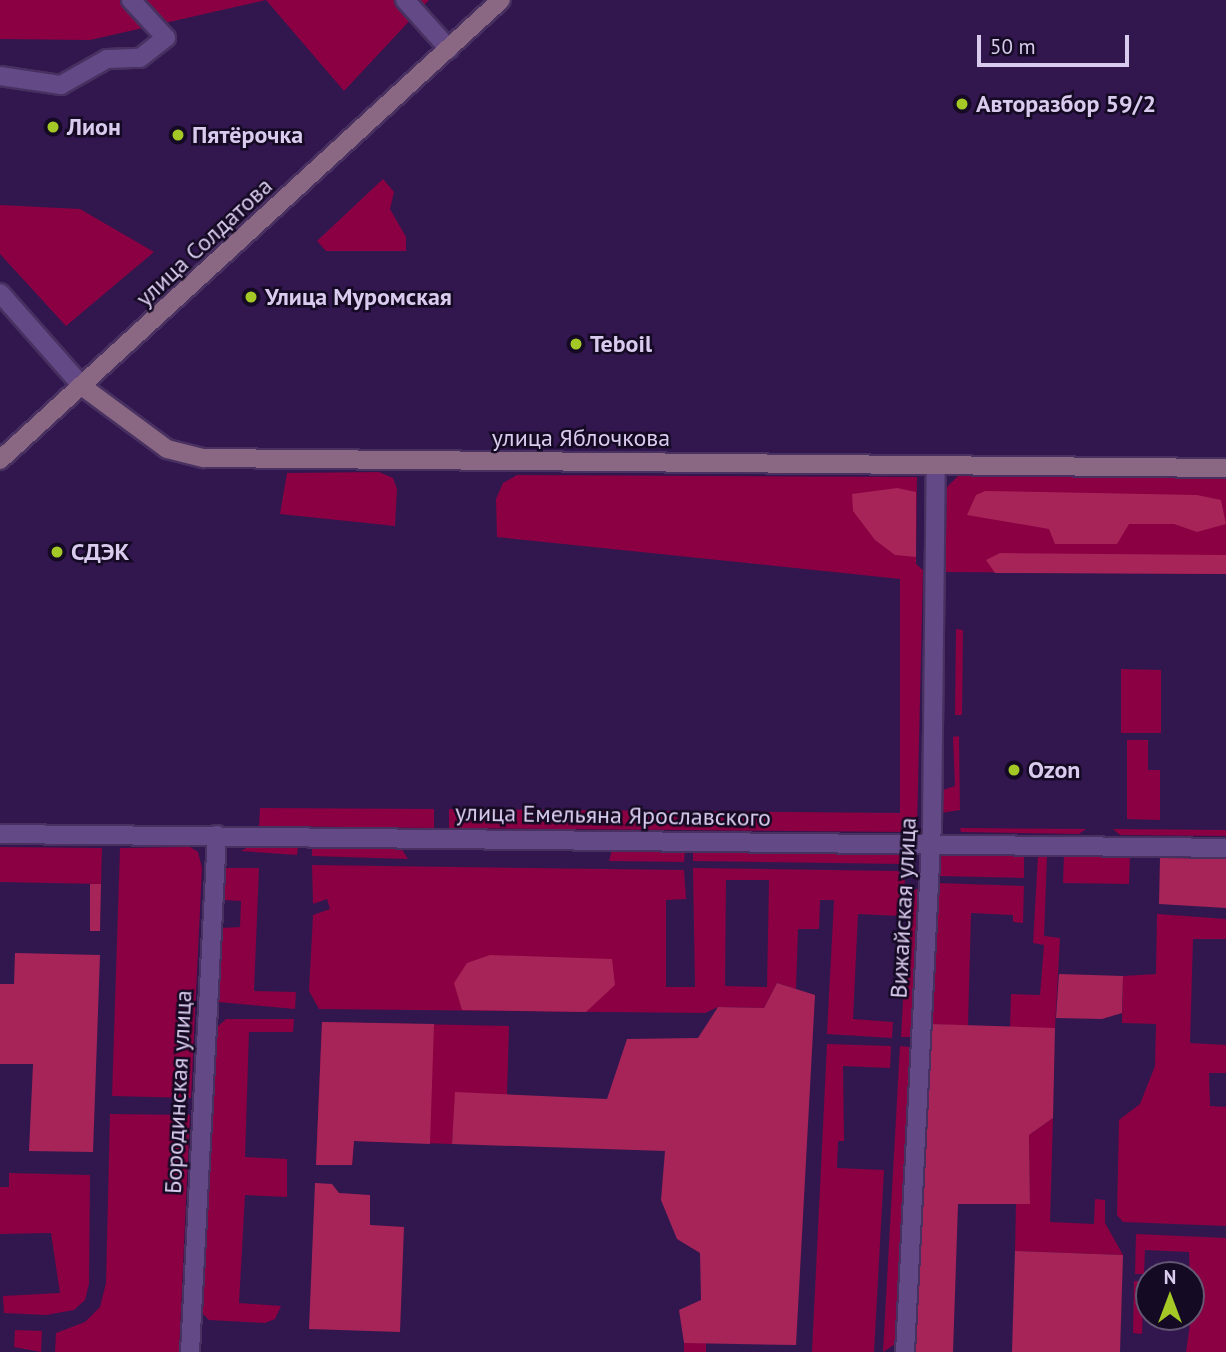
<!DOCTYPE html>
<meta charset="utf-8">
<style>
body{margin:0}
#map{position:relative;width:1226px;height:1352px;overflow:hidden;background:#32174f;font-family:"PT Sans",sans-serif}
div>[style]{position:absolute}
.green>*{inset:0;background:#8a0042}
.forest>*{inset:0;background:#a72458}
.roads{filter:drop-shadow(2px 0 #483161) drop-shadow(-2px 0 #483161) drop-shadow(0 2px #483161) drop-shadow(0 -2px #483161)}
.street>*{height:18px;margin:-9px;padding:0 9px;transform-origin:9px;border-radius:9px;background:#634986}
.secondary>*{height:18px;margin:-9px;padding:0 9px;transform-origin:9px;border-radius:9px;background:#8a6783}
.dots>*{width:19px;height:19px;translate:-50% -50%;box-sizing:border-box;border:4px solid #150a23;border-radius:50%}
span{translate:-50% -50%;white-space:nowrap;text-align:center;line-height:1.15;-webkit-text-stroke:5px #150a23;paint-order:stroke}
.poi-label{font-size:24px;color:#d8cbee;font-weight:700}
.left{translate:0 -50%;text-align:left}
.street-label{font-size:24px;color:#d8cbee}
.north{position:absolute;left:1135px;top:1261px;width:70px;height:70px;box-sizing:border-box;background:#150a23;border:2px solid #635774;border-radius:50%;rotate:0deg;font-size:19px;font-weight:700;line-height:28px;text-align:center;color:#d8cbee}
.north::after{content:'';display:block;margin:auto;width:24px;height:32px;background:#a4c825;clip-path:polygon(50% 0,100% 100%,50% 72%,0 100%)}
.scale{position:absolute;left:977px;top:35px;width:152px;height:32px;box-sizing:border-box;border:4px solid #d8cbee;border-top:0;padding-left:9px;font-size:21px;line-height:24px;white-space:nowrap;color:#d8cbee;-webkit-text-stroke:5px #150a23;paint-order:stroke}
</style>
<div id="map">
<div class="green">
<div style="clip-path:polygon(0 0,429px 0,344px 91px,266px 0,90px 40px,0 39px)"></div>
<div style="clip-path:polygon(383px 179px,394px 192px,390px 209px,406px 237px,406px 251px,326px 251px,317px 241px)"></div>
<div style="clip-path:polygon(0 205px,80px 209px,154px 252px,66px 326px,0 254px)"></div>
<div style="clip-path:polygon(379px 472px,393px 478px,397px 489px,395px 526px,280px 514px,287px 473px)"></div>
<div style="clip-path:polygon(517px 475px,917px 477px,916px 564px,923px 570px,917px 828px,904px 832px,449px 828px,449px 809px,900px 813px,900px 579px,497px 537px,496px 499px,503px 483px)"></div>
<div style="clip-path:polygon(958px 476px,1226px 477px,1226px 574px,942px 572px,945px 489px)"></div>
<div style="clip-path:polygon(956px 629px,963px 630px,962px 715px,955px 715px)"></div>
<div style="clip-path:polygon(1121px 669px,1161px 670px,1161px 733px,1121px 733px)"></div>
<div style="clip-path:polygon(959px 736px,960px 810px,940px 813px,940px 791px,955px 786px,953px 737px)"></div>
<div style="clip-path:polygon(1127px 740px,1148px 740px,1148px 770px,1160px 770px,1160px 820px,1127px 819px)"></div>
<div style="clip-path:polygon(260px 808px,434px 809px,434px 828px,259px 826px)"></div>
<div style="clip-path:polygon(960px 828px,1086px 829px,1079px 834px,961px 832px)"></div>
<div style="clip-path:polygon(1113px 829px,1226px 830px,1226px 836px,1120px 835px)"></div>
<div style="clip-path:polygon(298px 846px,297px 855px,241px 851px,248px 847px)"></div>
<div style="clip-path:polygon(0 847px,102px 848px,101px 884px,0 882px)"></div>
<div style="clip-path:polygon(190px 847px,198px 852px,202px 868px,191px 1098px,112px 1096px,120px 848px)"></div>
<div style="clip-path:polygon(312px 847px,401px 848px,408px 859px,312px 856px)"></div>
<div style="clip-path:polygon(612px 850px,685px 851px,684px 862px,609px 861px)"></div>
<div style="clip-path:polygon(693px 851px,903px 854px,902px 864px,693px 861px)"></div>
<div style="clip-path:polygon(942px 854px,1024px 855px,1024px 878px,937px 876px)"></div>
<div style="clip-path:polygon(1038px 856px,1047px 856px,1044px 936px,1060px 938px,1055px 1028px,1010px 1028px,1011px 994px,1040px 995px,1044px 945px,1033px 943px)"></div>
<div style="clip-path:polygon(1064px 856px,1130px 857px,1129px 884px,1063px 883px)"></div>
<div style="clip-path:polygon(evenodd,312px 865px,684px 870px,686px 899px,666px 900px,666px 987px,695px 987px,693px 868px,898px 871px,905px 881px,900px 916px,858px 914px,853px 1019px,893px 1022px,892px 1038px,827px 1034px,834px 900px,820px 900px,819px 929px,798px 929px,796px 989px,777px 983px,764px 1008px,718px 1007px,705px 1013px,319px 1009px,309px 991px,313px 915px,330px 909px,327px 899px,313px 904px,312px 865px,726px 880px,769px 880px,767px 987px,725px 986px,726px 880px)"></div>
<div style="clip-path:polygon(225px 868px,259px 868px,254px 991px,296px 992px,295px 1009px,219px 1002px,221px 928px,240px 927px,241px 901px,223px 900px)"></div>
<div style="clip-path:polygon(937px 883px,1024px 886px,1023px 923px,1013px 922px,1013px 915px,971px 913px,968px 1026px,931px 1024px)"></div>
<div style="clip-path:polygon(918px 889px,912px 1037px,901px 1037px,909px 890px)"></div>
<div style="clip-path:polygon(1157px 914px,1226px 919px,1226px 939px,1193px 939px,1190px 1043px,1226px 1045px,1226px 1073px,1209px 1073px,1210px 1106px,1226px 1107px,1226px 1226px,1123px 1222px,1117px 1215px,1119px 1120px,1140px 1104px,1155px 1066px,1156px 1024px,1122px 1023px,1123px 976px,1156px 974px)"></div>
<div style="clip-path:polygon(226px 1019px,294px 1019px,293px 1032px,249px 1032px,245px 1157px,287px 1159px,287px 1197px,245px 1195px,239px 1303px,281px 1306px,275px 1319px,265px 1323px,209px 1320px,200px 1311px,215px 1029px)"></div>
<div style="clip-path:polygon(322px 1022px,509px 1026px,507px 1095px,456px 1093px,452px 1144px,354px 1141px,352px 1165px,316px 1165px)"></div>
<div style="clip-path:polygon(827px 1044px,891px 1046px,890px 1068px,843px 1066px,844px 1141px,838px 1141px,837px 1168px,884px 1170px,874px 1352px,812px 1352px)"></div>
<div style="clip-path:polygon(900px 1046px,910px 1047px,897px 1343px,883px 1352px)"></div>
<div style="clip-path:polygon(110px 1114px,190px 1115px,179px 1352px,55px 1352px,56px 1333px,85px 1322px,100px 1307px,106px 1283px)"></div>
<div style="clip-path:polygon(1053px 1118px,1050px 1222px,1094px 1224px,1095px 1199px,1105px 1200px,1105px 1223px,1123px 1255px,1015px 1251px,1016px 1204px,1030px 1203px,1029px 1135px)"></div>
<div style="clip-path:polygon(9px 1173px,90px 1175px,89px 1284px,85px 1300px,74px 1310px,46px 1315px,4px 1313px,3px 1296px,60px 1293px,51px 1233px,0 1234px,0 1187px,9px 1187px)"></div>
<div style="clip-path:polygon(1136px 1234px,1226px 1238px,1226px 1352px,1186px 1352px,1191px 1317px,1189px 1252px,1145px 1250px,1144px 1274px,1135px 1274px)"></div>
<div style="clip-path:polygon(1134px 1281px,1144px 1281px,1142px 1334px,1133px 1333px)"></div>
<div style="clip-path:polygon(15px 1330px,42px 1331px,41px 1352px,14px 1347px)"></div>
<div style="clip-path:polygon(684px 1343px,706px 1343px,706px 1352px,684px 1352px)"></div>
</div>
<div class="forest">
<div style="clip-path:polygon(897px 488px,916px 492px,916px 557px,895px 555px,875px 540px,853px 511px,852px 494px)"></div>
<div style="clip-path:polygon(985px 491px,1197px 495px,1221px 500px,1226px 524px,1197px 532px,1174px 524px,1129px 524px,1117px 544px,1055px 544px,1049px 529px,967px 515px,976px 495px)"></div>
<div style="clip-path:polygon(1000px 553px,1226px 555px,1226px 574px,995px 573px,986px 560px)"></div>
<div style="clip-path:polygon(1160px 858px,1226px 859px,1226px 908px,1159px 904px)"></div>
<div style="clip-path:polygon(90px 884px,101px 884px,100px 931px,90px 931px)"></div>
<div style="clip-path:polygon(15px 953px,100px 955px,93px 1152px,29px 1151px,33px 1064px,0 1064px,0 984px,14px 984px)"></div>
<div style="clip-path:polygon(490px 955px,612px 959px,615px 985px,586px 1012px,462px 1010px,454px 983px,467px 963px)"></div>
<div style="clip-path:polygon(1059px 974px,1123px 976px,1122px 1013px,1102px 1019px,1056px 1018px)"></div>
<div style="clip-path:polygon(777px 983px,815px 995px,796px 1345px,684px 1343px,679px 1310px,701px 1300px,700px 1253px,677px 1239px,661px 1200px,665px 1151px,452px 1144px,455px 1092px,607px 1099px,627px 1039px,698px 1038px,718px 1007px,764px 1008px)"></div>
<div style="clip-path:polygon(322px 1022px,434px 1024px,430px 1144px,354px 1141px,352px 1165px,316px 1165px)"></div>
<div style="clip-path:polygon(931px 1024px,1055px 1028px,1053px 1118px,1029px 1135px,1030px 1204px,958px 1204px,953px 1352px,915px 1352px)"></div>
<div style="clip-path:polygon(315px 1183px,332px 1184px,339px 1193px,370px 1195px,370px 1225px,404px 1227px,400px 1332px,309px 1329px)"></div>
<div style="clip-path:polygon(1015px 1251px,1123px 1255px,1120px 1352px,1012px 1352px)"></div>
</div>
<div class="roads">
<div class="street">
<div style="left:405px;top:0;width:66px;rotate:48.1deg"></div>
<div style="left:0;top:76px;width:62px;rotate:8.4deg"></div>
<div style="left:61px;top:85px;width:53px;rotate:-29.5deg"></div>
<div style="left:107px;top:59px;width:33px;rotate:-2deg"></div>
<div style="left:140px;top:58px;width:33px;rotate:-38deg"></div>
<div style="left:166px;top:38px;width:52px;rotate:-132.6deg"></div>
<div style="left:0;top:293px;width:125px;rotate:48.6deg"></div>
<div style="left:0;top:834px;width:1226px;rotate:0.65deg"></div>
<div style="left:190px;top:1352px;width:518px;rotate:-87.01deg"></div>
<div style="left:905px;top:1352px;width:528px;rotate:-87.07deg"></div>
<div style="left:932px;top:825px;width:359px;rotate:-89.4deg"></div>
</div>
<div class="secondary">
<div style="left:83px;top:387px;width:104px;rotate:36.4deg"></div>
<div style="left:167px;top:449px;width:38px;rotate:14deg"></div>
<div style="left:204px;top:458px;width:1022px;rotate:0.56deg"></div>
<div style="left:0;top:460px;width:680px;rotate:-42.56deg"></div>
</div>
</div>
<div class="dots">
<div style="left:962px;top:104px;background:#a4c825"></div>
<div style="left:53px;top:127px;background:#a4c825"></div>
<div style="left:178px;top:135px;background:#a4c825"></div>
<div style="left:251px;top:297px;background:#a4c825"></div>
<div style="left:576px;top:344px;background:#a4c825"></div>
<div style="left:57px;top:552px;background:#a4c825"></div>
<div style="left:1014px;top:770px;background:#a4c825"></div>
</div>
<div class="poi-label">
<span class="left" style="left:976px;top:104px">Авторазбор 59/2</span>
<span class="left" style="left:67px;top:127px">Лион</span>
<span class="left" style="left:192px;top:135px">Пятёрочка</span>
<span class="left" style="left:265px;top:297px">Улица Муромская</span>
<span class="left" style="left:590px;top:344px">Teboil</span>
<span class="left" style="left:71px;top:552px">СДЭК</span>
<span class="left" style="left:1028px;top:770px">Ozon</span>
</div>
<div class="street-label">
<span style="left:204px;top:242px;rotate:-43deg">улица Солдатова</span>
<span style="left:581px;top:438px">улица Яблочкова</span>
<span style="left:613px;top:815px;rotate:1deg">улица Емельяна Ярославского</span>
<span style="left:903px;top:908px;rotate:-87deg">Вижайская улица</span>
<span style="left:178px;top:1092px;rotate:-87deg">Бородинская улица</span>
</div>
<div class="north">N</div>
<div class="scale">50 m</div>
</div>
